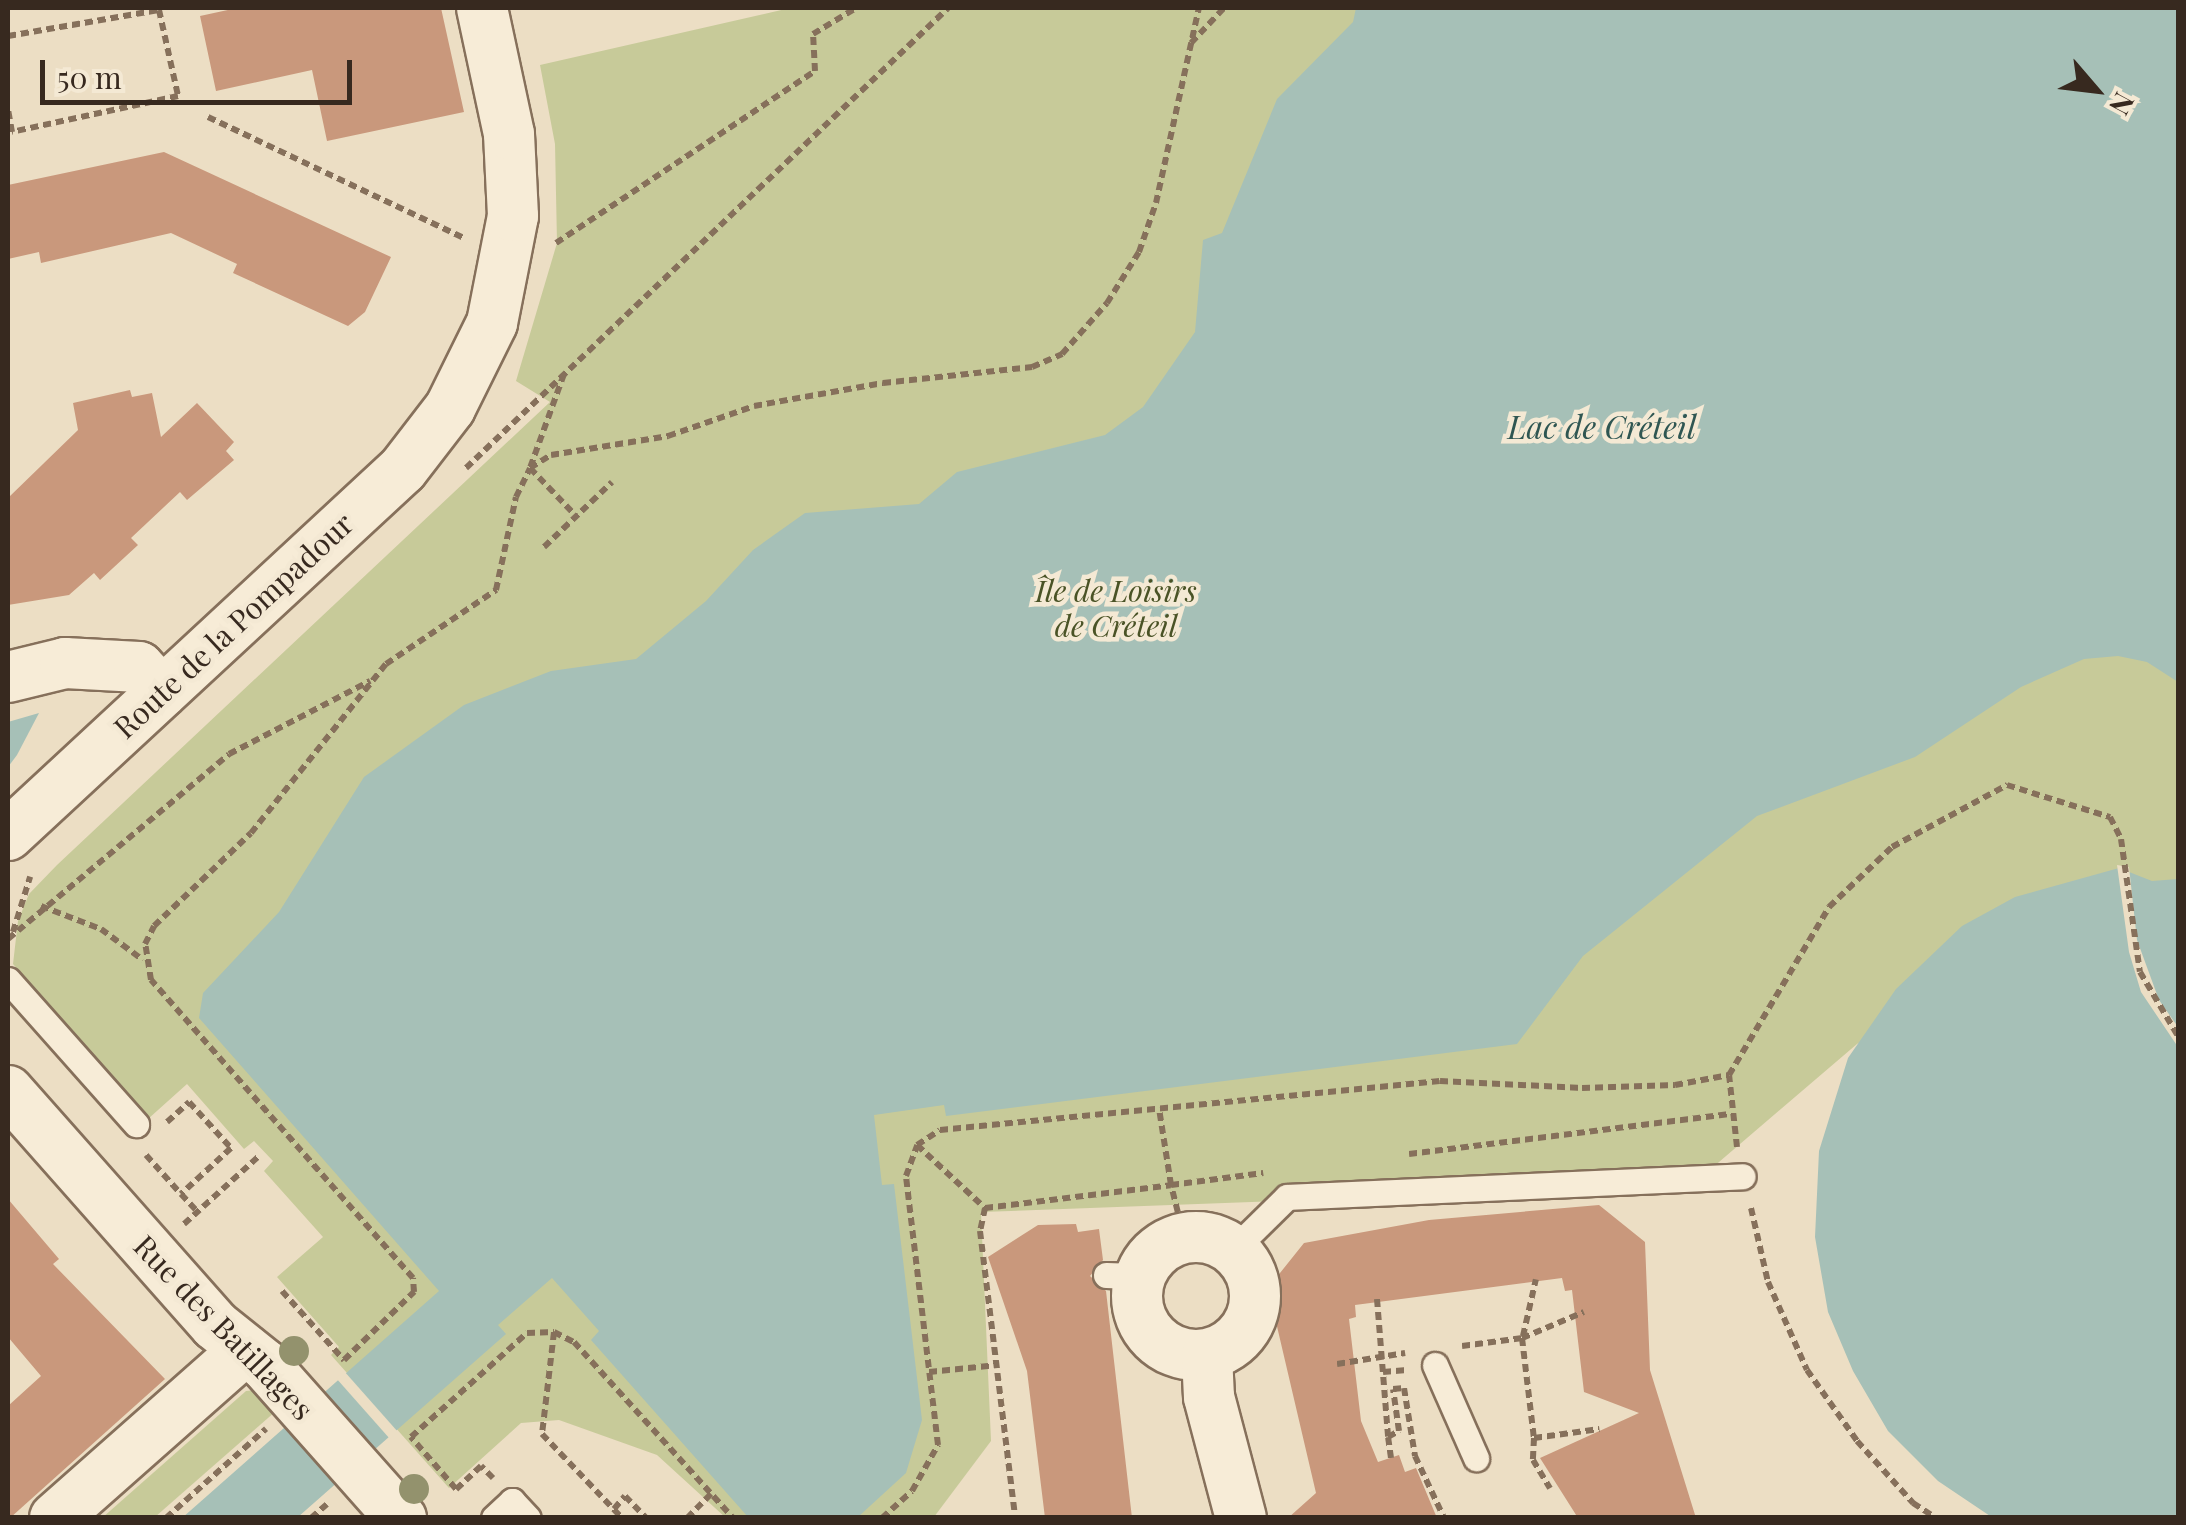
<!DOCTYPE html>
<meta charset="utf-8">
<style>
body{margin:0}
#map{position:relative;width:2186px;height:1525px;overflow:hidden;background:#ecdec4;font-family:"Playfair Display",serif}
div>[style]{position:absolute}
.green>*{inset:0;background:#c7ca99}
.water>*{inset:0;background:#a6c0b7}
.pier>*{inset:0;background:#ecdec4}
.building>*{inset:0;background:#c9987c}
.path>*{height:6px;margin-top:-3px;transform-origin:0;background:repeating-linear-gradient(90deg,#86705b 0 8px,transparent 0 13px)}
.roads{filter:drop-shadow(2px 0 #86705b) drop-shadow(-2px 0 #86705b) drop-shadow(0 2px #86705b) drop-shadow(0 -2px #86705b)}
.service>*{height:25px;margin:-12.5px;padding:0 12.5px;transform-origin:12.5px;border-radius:12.5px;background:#f7ecd7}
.minor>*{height:50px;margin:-25px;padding:0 25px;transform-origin:25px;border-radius:25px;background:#f7ecd7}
.minor>.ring{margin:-25px;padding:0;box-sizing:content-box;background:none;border:50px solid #f7ecd7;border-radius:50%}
.trees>*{width:30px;height:30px;margin:-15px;border-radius:50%;background:#93926d}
span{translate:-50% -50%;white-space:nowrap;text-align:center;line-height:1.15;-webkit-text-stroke:9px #f4e9d4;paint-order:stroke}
.park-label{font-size:30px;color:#4a5326;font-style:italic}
.street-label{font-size:30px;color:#37291f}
.water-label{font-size:32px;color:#2f5652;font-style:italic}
.frame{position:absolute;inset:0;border:10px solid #37291f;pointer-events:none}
.north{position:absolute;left:2046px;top:40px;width:100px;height:100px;-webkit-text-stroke:8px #f4e9d4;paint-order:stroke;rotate:118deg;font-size:28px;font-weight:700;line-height:40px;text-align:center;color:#37291f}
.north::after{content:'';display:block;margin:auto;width:35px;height:45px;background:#37291f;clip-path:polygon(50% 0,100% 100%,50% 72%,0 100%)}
.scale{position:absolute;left:40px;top:60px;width:312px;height:45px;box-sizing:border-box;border:5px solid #37291f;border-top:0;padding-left:12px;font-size:30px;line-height:35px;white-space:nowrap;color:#37291f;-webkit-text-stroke:8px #f4e9d4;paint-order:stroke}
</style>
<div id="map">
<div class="green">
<div style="clip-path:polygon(790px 8px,2178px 8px,2178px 1027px,2129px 873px,1857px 1044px,1691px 1186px,981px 1212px,991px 1441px,934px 1517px,726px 1518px,657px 1455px,559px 1420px,521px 1423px,449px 1488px,331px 1355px,339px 1347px,277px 1277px,323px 1237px,264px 1171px,273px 1161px,254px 1141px,244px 1149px,187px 1084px,148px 1119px,13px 964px,18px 921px,29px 894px,57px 865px,550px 402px,516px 381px,557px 243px,555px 144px,540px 65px)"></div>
<div style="clip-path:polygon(257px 1390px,276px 1411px,155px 1517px,102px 1518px,246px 1391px)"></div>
</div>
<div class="water">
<div style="clip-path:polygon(1356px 8px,2178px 8px,2178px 682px,2147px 662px,2118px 656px,2084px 659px,2021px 687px,1915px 757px,1757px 816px,1583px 956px,1517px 1044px,946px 1116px,944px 1105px,874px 1115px,882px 1185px,894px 1184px,922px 1420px,906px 1473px,858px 1517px,748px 1517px,591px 1340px,599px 1331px,552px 1278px,498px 1325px,506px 1334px,298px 1517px,182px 1518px,439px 1291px,199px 1018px,203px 993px,279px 912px,364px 777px,464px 705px,551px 671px,636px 659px,706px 601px,753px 550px,805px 513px,919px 504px,957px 472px,1105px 435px,1143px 407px,1195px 332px,1203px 240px,1222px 233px,1277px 99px,1353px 22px)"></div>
<div style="clip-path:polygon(39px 713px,17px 755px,8px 767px,8px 722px)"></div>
<div style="clip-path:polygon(2119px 868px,2152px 881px,2178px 879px,2178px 1517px,1993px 1518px,1938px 1481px,1888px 1431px,1853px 1371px,1828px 1312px,1815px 1237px,1819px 1151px,1848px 1058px,1896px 989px,1962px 926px,2015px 897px)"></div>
</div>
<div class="pier">
<div style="clip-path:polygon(2117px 865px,2129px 867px,2137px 940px,2159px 1000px,2178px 1027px,2178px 1047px,2141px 992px,2129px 952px)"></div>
<div style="clip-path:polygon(344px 1371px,398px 1432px,390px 1439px,336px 1378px)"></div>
</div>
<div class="building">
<div style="clip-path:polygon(237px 8px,441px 8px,464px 112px,327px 141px,312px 70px,216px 91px,200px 16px)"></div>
<div style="clip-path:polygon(164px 152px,391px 257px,365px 312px,348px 326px,233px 273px,237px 264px,171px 233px,41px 263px,39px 252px,8px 259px,8px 185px)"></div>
<div style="clip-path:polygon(130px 390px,132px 397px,152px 393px,161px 437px,197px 403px,234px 442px,226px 451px,234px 460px,187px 500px,180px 492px,131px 538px,138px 545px,100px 580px,94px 573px,69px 595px,8px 605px,8px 498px,78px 430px,73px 403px)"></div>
<div style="clip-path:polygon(8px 1199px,59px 1259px,53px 1264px,165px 1379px,10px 1518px,8px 1406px,41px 1376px,8px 1337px)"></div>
<div style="clip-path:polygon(1599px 1205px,1645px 1242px,1650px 1370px,1696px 1518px,1578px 1518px,1540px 1458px,1639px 1413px,1584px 1392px,1572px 1290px,1565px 1291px,1562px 1278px,1355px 1305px,1356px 1317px,1349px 1319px,1361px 1421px,1378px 1462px,1399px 1455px,1405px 1472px,1416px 1468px,1437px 1518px,1288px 1518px,1316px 1493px,1268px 1288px,1304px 1243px,1429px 1220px)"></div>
<div style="clip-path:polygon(1076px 1224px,1078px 1232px,1099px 1229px,1103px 1260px,1090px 1276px,1106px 1291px,1132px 1518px,1045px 1518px,1027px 1371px,988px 1257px,1038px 1225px)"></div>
</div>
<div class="path">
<div style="left:8px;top:36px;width:153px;rotate:-9.8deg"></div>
<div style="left:159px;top:10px;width:88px;rotate:77.5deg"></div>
<div style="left:178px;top:96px;width:170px;rotate:167.8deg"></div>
<div style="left:12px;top:132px;width:23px;rotate:-100deg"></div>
<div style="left:1191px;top:43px;width:48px;rotate:-46.7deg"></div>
<div style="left:208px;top:117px;width:283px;rotate:25.3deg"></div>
<div style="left:556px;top:243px;width:311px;rotate:-33.6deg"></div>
<div style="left:815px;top:71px;width:37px;rotate:-93deg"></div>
<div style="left:813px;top:34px;width:50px;rotate:-31.2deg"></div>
<div style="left:564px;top:374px;width:100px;rotate:109.9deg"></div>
<div style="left:530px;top:468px;width:66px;rotate:46.2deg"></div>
<div style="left:466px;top:468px;width:666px;rotate:-43.66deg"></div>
<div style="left:544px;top:547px;width:94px;rotate:-43.7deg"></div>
<div style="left:41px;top:906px;width:64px;rotate:21deg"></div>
<div style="left:101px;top:929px;width:52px;rotate:36.4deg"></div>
<div style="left:13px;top:932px;width:58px;rotate:-72.8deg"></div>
<div style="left:8px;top:939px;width:288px;rotate:-39.9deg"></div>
<div style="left:229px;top:754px;width:159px;rotate:-27.4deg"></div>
<div style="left:167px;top:1122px;width:30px;rotate:-42deg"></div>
<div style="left:189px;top:1102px;width:62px;rotate:47.6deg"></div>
<div style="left:231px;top:1148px;width:68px;rotate:137.4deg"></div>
<div style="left:181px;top:1194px;width:25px;rotate:47deg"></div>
<div style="left:917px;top:1145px;width:93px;rotate:42.8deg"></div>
<div style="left:1737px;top:1147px;width:72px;rotate:-96.3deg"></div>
<div style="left:1729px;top:1075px;width:196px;rotate:-59.2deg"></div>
<div style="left:1829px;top:907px;width:87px;rotate:-43.6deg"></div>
<div style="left:1892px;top:847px;width:131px;rotate:-28.3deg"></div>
<div style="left:2007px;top:785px;width:108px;rotate:17.3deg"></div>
<div style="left:2110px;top:817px;width:25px;rotate:63deg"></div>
<div style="left:2121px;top:839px;width:134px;rotate:81.9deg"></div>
<div style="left:2140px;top:972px;width:74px;rotate:59.3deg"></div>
<div style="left:1409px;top:1154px;width:323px;rotate:-7.1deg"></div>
<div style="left:146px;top:1155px;width:52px;rotate:48.1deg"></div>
<div style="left:985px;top:1208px;width:24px;rotate:102deg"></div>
<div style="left:980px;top:1231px;width:289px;rotate:83deg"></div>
<div style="left:985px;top:1208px;width:187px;rotate:-7deg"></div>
<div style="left:1171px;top:1185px;width:78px;rotate:-98.9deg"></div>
<div style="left:1751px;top:1208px;width:76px;rotate:77.1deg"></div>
<div style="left:1768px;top:1282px;width:96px;rotate:66.1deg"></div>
<div style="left:1807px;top:1370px;width:87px;rotate:54.8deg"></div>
<div style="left:1857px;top:1441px;width:84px;rotate:47.9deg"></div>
<div style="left:1913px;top:1503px;width:27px;rotate:33deg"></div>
<div style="left:184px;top:1224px;width:103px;rotate:-42.2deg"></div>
<div style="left:1184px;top:1237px;width:54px;rotate:-104deg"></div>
<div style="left:1171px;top:1185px;width:93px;rotate:-7.4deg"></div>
<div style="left:282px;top:1291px;width:93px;rotate:48.1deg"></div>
<div style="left:344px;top:1360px;width:98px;rotate:-44.2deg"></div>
<div style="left:414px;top:1292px;width:14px;rotate:-94deg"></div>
<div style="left:413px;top:1278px;width:397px;rotate:-131.3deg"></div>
<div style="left:151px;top:980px;width:36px;rotate:-99deg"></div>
<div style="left:145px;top:944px;width:20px;rotate:-63deg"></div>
<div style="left:154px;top:926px;width:134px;rotate:-43.8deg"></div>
<div style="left:251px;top:833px;width:216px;rotate:-51.4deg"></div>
<div style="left:386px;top:664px;width:133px;rotate:-33.9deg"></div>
<div style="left:496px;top:590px;width:95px;rotate:-77.9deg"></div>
<div style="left:516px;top:497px;width:32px;rotate:-64deg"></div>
<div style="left:530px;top:468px;width:25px;rotate:-32deg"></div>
<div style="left:551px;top:455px;width:119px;rotate:-9.2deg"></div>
<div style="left:668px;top:436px;width:91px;rotate:-19.2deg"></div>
<div style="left:754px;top:406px;width:131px;rotate:-10.1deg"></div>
<div style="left:883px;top:383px;width:150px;rotate:-6.1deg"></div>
<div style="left:1032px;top:367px;width:33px;rotate:-23deg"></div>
<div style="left:1062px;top:354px;width:68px;rotate:-48.6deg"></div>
<div style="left:1107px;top:303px;width:60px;rotate:-57.9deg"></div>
<div style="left:1139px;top:252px;width:52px;rotate:-70.9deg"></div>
<div style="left:1156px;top:203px;width:200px;rotate:-77.6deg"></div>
<div style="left:1377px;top:1299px;width:138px;rotate:85.4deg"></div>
<div style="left:554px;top:1332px;width:103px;rotate:96.7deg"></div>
<div style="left:542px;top:1434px;width:116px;rotate:46.4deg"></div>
<div style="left:1523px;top:1336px;width:58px;rotate:-77.2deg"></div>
<div style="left:1522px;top:1338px;width:67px;rotate:-22.8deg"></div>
<div style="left:1462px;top:1346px;width:61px;rotate:-7.6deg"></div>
<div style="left:1522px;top:1338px;width:101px;rotate:83.2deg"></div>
<div style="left:1534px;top:1438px;width:66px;rotate:-7.9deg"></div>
<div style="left:1337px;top:1364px;width:69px;rotate:-9.2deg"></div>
<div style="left:929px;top:1372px;width:69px;rotate:-5.8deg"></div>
<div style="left:1383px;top:1372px;width:24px;rotate:-5deg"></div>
<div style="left:1534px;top:1438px;width:22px;rotate:93deg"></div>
<div style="left:1533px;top:1460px;width:33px;rotate:59deg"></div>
<div style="left:1391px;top:1458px;width:21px;rotate:-98deg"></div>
<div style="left:1388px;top:1437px;width:13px;rotate:-29deg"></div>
<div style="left:1399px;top:1431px;width:42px;rotate:-98.1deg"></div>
<div style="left:1393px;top:1389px;width:11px;rotate:-5deg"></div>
<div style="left:1404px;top:1388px;width:69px;rotate:80.8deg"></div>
<div style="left:1415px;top:1456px;width:68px;rotate:64.9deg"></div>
<div style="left:493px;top:1478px;width:17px;rotate:-135deg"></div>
<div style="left:481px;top:1466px;width:34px;rotate:137deg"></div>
<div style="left:456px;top:1489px;width:69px;rotate:-130.9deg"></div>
<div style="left:411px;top:1437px;width:156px;rotate:-41.9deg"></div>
<div style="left:527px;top:1333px;width:27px;rotate:-2deg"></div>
<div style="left:554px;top:1332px;width:22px;rotate:27deg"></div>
<div style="left:574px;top:1342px;width:237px;rotate:47.9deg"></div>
<div style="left:614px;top:1509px;width:17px;rotate:-50deg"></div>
<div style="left:625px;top:1496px;width:30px;rotate:46deg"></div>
<div style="left:166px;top:1518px;width:134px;rotate:-41.7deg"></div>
<div style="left:311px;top:1518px;width:21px;rotate:-41deg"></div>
<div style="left:687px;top:1518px;width:34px;rotate:-45deg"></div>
<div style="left:882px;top:1518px;width:40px;rotate:-42deg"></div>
<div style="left:912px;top:1491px;width:53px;rotate:-60.5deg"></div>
<div style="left:938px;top:1445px;width:271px;rotate:-96.8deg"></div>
<div style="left:906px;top:1176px;width:33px;rotate:-70deg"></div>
<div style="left:917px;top:1145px;width:27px;rotate:-33deg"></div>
<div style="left:940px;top:1130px;width:502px;rotate:-5.6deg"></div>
<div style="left:1440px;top:1081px;width:142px;rotate:2.8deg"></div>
<div style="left:1582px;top:1088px;width:93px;rotate:-1.8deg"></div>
<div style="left:1675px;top:1085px;width:55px;rotate:-10.5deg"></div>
</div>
<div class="roads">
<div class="service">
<div style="left:8px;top:980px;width:193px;rotate:48.4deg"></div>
<div style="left:1234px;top:1249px;width:74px;rotate:-44.5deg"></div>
<div style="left:1287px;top:1197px;width:456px;rotate:-2.6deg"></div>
<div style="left:1106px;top:1275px;width:35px;rotate:2deg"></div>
<div style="left:1435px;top:1365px;width:102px;rotate:66.2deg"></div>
<div style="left:494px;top:1518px;width:25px;rotate:-43deg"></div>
<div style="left:512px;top:1501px;width:23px;rotate:47deg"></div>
</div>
<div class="minor">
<div style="left:8px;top:677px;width:59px;rotate:-13.8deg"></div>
<div style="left:65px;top:663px;width:74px;rotate:3.1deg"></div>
<div style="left:139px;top:667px;width:34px;rotate:47deg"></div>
<div style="left:8px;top:835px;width:538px;rotate:-42.82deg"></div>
<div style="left:403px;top:469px;width:77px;rotate:-52.4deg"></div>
<div style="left:450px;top:408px;width:95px;rotate:-63.7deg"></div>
<div style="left:492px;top:323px;width:109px;rotate:-78.9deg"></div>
<div style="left:513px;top:216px;width:82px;rotate:-92.8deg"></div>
<div style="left:509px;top:134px;width:129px;rotate:-102.1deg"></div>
<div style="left:8px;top:1091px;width:312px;rotate:48.5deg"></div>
<div style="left:215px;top:1325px;width:64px;rotate:38.7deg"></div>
<div style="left:265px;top:1365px;width:205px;rotate:48.4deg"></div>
<div class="ring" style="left:1137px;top:1237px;width:68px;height:68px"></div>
<div style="left:1207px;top:1355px;width:42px;rotate:87.3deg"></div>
<div style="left:1209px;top:1397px;width:125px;rotate:75.2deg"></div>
<div style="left:55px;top:1518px;width:254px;rotate:-41.5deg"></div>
</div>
</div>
<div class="trees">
<div style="left:294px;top:1351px"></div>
<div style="left:414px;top:1489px"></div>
</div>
<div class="park-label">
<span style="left:1116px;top:607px">Île de Loisirs<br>de Créteil</span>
</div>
<div class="street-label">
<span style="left:233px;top:625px;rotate:-43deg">Route de la Pompadour</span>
<span style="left:224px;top:1327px;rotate:46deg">Rue des Batillages</span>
</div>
<div class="water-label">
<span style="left:1602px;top:426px">Lac de Créteil</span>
</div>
<div class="frame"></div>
<div class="north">N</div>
<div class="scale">50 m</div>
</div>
